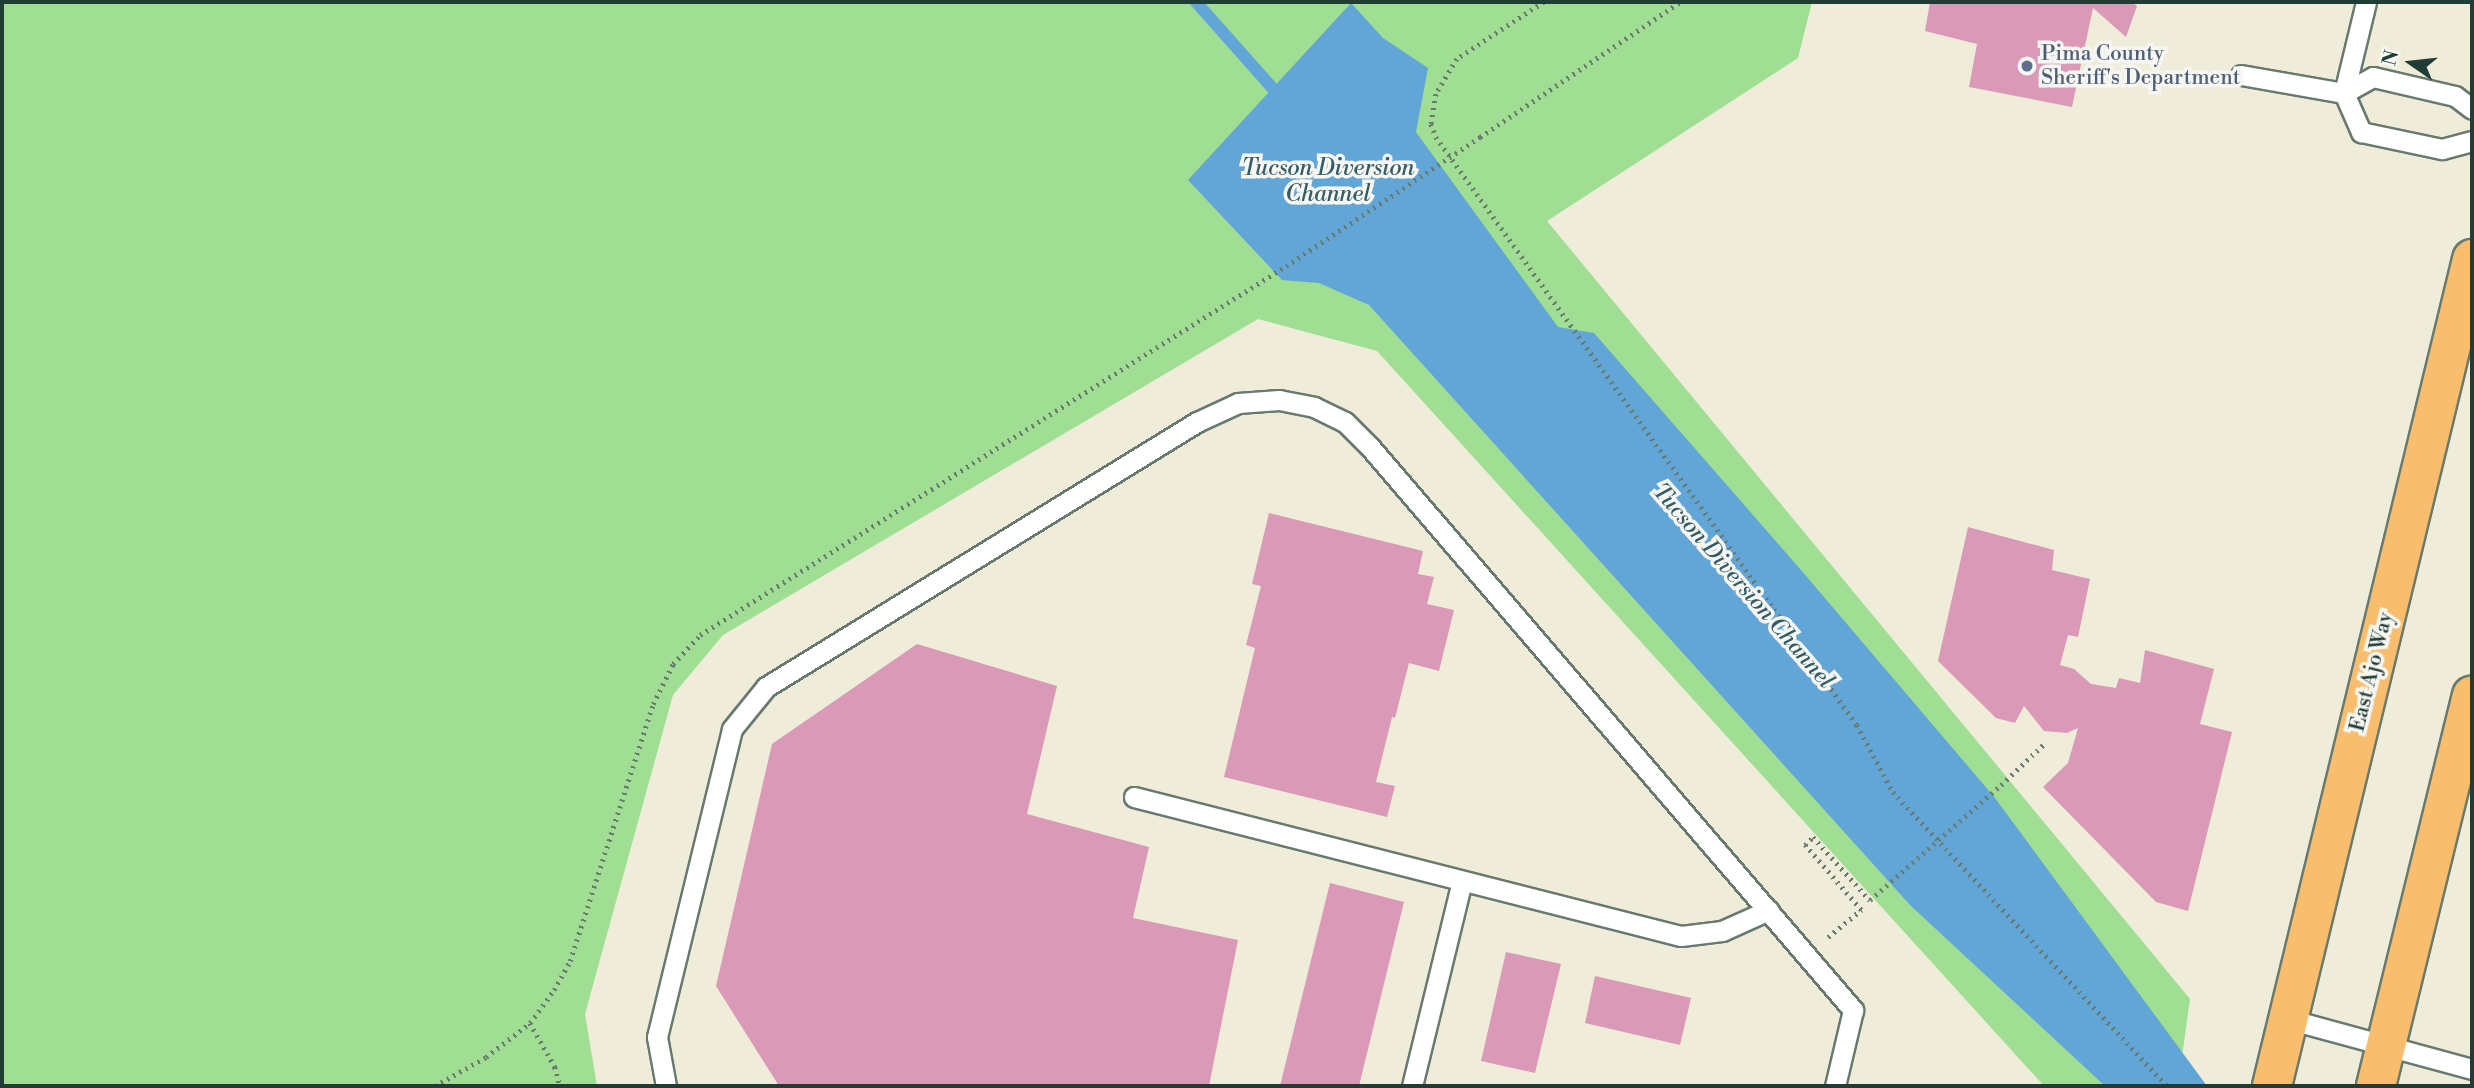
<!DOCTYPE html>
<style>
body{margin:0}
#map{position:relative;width:2474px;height:1088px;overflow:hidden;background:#efecd9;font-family:"Libre Bodoni",serif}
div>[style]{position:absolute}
.green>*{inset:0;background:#9fde93}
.water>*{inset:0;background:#62a5d7}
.stream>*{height:12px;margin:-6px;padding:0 6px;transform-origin:6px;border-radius:6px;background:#62a5d7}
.building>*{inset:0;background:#d999b7}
.path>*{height:4.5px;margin-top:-2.25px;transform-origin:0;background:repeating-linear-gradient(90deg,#687a6e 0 2px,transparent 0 7px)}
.roads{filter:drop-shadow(2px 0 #687a6e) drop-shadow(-2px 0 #687a6e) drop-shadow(0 2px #687a6e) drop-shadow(0 -2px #687a6e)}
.service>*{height:19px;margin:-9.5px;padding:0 9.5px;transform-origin:9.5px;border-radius:9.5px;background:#fff}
.primary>*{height:38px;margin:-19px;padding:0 19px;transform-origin:19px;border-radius:19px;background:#f9be6d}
.path-bridge>*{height:4.5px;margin-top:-2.25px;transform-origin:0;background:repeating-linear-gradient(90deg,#687a6e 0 2px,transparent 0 7px)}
.dots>*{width:19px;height:19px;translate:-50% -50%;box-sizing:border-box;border:4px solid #f6f6f2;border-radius:50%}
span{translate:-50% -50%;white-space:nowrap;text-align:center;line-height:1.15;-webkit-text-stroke:7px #f6f6f2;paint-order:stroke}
.service-label{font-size:21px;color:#4e5e75}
.left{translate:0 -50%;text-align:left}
.street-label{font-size:21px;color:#1f3d34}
.water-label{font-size:23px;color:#335c65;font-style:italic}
.frame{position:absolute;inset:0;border:4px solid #1f3d34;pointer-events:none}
.north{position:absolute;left:2376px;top:28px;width:70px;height:70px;-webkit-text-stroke:5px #f6f6f2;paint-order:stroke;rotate:284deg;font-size:19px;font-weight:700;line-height:28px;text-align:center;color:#1f3d34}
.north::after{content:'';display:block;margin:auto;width:24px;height:32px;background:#1f3d34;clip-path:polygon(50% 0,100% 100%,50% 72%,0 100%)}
</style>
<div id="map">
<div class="green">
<div style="clip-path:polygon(2px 2px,1812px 2px,1798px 58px,1547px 221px,2190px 999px,2178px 1086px,2044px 1086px,1377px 351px,1258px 319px,723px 635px,673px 695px,585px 1014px,597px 1086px,2px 1086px)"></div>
</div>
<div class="water">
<div style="clip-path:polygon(1351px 3px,1383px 38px,1428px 68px,1416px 132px,1558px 327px,1594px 333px,1801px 570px,1995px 798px,2207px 1086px,2105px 1086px,1910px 905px,1369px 305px,1319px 283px,1282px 280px,1188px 180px)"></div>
</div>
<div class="stream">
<div style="left:1196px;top:2px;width:130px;rotate:48.4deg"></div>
</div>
<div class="building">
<div style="clip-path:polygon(1930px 2px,2131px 2px,2137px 6px,2126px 37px,2093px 8px,2072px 107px,1969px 87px,1977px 44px,1925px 31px)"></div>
<div style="clip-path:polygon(1269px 513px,1423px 551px,1418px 574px,1434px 577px,1427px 604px,1454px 610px,1439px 671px,1409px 663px,1395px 718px,1392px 717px,1376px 782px,1395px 786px,1387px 817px,1224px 777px,1255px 648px,1246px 645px,1261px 586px,1252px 584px)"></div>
<div style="clip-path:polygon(1968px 527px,2054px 550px,2052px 570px,2090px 579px,2078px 637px,2068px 635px,2060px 665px,2074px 669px,2091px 684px,2116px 688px,2119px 678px,2140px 683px,2145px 650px,2214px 669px,2200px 724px,2232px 732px,2188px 911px,2156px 902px,2043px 787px,2068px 763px,2078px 728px,2067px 733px,2044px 731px,2024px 706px,2015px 723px,1996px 718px,1938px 661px)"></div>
<div style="clip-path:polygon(917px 644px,1057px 686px,1027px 814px,1149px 847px,1133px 918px,1238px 940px,1209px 1086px,779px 1086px,716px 986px,772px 744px)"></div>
<div style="clip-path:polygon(1330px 883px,1404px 902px,1359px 1086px,1280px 1086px)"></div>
<div style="clip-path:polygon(1506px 952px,1561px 964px,1535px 1073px,1481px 1061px)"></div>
<div style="clip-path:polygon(1595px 976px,1691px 998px,1680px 1045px,1585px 1023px)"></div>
</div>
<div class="path">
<div style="left:1544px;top:2px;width:104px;rotate:146.8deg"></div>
<div style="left:1457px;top:59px;width:41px;rotate:121deg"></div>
<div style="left:1436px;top:94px;width:30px;rotate:99deg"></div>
<div style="left:1431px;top:124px;width:14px;rotate:69deg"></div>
<div style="left:1436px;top:137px;width:723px;rotate:54.4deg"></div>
<div style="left:1857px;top:725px;width:76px;rotate:61.8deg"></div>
<div style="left:1893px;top:792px;width:402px;rotate:47deg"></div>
<div style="left:1480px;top:137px;width:241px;rotate:-34deg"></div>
<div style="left:2001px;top:785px;width:58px;rotate:-43.6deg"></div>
<div style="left:1828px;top:937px;width:43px;rotate:-39.3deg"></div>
<div style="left:1861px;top:910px;width:86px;rotate:-130.7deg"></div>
<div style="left:1805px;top:845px;width:11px;rotate:-45deg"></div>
<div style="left:1813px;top:837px;width:85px;rotate:47.9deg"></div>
<div style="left:530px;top:1023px;width:51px;rotate:60.4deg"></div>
<div style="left:555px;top:1067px;width:20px;rotate:75deg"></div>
<div style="left:435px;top:1086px;width:59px;rotate:-29.6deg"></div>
<div style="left:486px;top:1057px;width:56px;rotate:-37.7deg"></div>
<div style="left:530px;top:1023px;width:41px;rotate:-54deg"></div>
<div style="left:554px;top:990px;width:33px;rotate:-61deg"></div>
<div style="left:570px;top:961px;width:270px;rotate:-72.1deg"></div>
<div style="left:653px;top:704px;width:45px;rotate:-63.4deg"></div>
<div style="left:673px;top:664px;width:40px;rotate:-47deg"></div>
<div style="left:700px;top:635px;width:693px;rotate:-32.2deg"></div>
</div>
<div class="roads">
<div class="service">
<div style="left:2366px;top:2px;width:94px;rotate:103.6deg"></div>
<div style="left:2344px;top:93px;width:43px;rotate:66.4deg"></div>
<div style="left:2361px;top:132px;width:83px;rotate:11.9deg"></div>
<div style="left:2442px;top:149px;width:31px;rotate:-15deg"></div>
<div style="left:2241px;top:75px;width:105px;rotate:9.9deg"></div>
<div style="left:2344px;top:93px;width:33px;rotate:-29deg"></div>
<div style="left:2373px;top:77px;width:84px;rotate:13deg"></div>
<div style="left:2455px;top:96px;width:21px;rotate:37deg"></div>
<div style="left:1134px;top:797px;width:564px;rotate:14.26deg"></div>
<div style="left:1681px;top:936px;width:41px;rotate:-7deg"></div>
<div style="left:1722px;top:931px;width:51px;rotate:-24.1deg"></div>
<div style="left:2288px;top:1019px;width:191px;rotate:15.2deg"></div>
<div style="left:666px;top:1086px;width:50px;rotate:-100.4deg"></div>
<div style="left:657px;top:1037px;width:317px;rotate:-76.3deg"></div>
<div style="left:732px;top:729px;width:54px;rotate:-51deg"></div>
<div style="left:766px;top:687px;width:506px;rotate:-31.59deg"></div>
<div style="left:1197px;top:422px;width:45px;rotate:-24.9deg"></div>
<div style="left:1238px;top:403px;width:41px;rotate:-4.2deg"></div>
<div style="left:1279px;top:400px;width:36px;rotate:11deg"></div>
<div style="left:1314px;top:407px;width:34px;rotate:26deg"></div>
<div style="left:1345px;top:422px;width:35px;rotate:45deg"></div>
<div style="left:1370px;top:447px;width:742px;rotate:49.37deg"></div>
<div style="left:1853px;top:1010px;width:78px;rotate:103.3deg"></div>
<div style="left:1412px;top:1086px;width:211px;rotate:-76.3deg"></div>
</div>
<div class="primary">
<div style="left:2272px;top:1086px;width:851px;rotate:-76.4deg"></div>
<div style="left:2376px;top:1086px;width:402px;rotate:-76.2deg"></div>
</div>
</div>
<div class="path-bridge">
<div style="left:1286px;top:266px;width:233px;rotate:-33.6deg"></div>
<div style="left:1870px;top:900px;width:174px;rotate:-41.3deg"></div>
</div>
<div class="dots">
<div style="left:2027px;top:66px;background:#5c6f8a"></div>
</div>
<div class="service-label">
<span class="left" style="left:2041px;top:66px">Pima County<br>Sheriff's Department</span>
</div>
<div class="street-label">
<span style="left:2372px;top:672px;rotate:-76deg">East Ajo Way</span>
</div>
<div class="water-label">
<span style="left:1328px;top:181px">Tucson Diversion<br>Channel</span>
<span style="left:1743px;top:586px;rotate:49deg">Tucson Diversion Channel</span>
</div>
<div class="frame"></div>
<div class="north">N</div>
</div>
